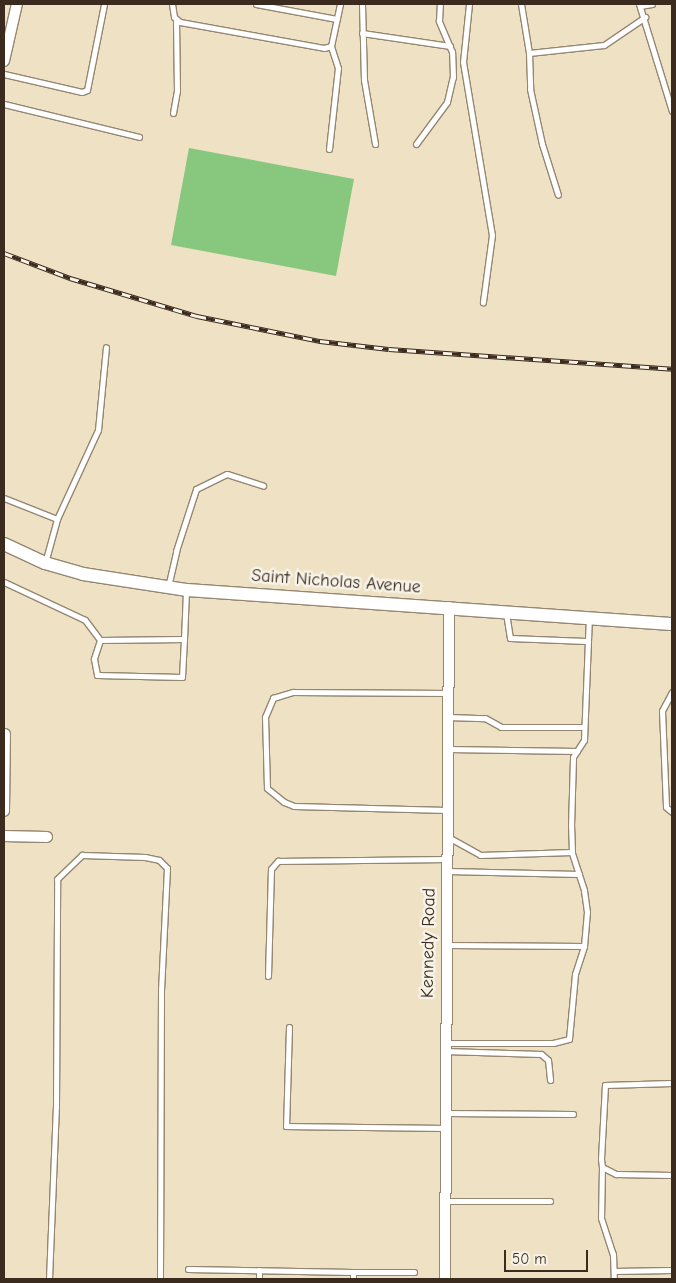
<!DOCTYPE html>
<style>
body{margin:0}
#map{position:relative;width:676px;height:1283px;overflow:hidden;background:#efe2c4;font-family:"Comic Neue",sans-serif}
div>[style]{position:absolute}
.green>*{inset:0;background:#87c77e}
.roads{filter:drop-shadow(1px 0 #958671) drop-shadow(-1px 0 #958671) drop-shadow(0 1px #958671) drop-shadow(0 -1px #958671)}
.service>*{height:5px;margin:-2.5px;padding:0 2.5px;transform-origin:2.5px;border-radius:2.5px;background:#fff}
.minor>*{height:10px;margin:-5px;padding:0 5px;transform-origin:5px;border-radius:5px;background:#fff}
.tertiary>*{height:12px;margin:-6px;padding:0 6px;transform-origin:6px;border-radius:6px;background:#fff}
.rail>*{height:5px;margin-top:-2.5px;transform-origin:0;background:repeating-linear-gradient(90deg,#f7f3e8 0 9px,#3b2a1e 0 18px);box-sizing:border-box;border-block:1px solid #3b2a1e}
span{translate:-50% -50%;white-space:nowrap;text-align:center;line-height:1.15;-webkit-text-stroke:5px #f7f3e8;paint-order:stroke}
.street-label{font-size:18px;color:#3b2a1e}
.frame{position:absolute;inset:0;border:5px solid #3b2a1e;pointer-events:none}
.scale{position:absolute;left:504px;top:1250px;width:84px;height:22px;box-sizing:border-box;border:2px solid #3b2a1e;border-top:0;padding-left:6px;font-size:15px;line-height:18px;white-space:nowrap;color:#3b2a1e;-webkit-text-stroke:4px #f7f3e8;paint-order:stroke}
</style>
<div id="map">
<div class="green">
<div style="clip-path:polygon(189px 148px,354px 179px,336px 276px,171px 245px)"></div>
</div>
<div class="roads">
<div class="service">
<div style="left:172px;top:4px;width:13px;rotate:81deg"></div>
<div style="left:174px;top:17px;width:8px;rotate:40deg"></div>
<div style="left:180px;top:22px;width:146px;rotate:10.2deg"></div>
<div style="left:324px;top:48px;width:7px;rotate:-16deg"></div>
<div style="left:256px;top:4px;width:82px;rotate:10.5deg"></div>
<div style="left:362px;top:4px;width:76px;rotate:88.5deg"></div>
<div style="left:364px;top:80px;width:65px;rotate:80.2deg"></div>
<div style="left:469px;top:4px;width:58px;rotate:95.9deg"></div>
<div style="left:463px;top:62px;width:175px;rotate:80.5deg"></div>
<div style="left:492px;top:235px;width:68px;rotate:97.7deg"></div>
<div style="left:521px;top:4px;width:50px;rotate:80.7deg"></div>
<div style="left:529px;top:53px;width:36px;rotate:88deg"></div>
<div style="left:530px;top:89px;width:56px;rotate:77.7deg"></div>
<div style="left:542px;top:144px;width:53px;rotate:72.6deg"></div>
<div style="left:639px;top:4px;width:112px;rotate:72.9deg"></div>
<div style="left:640px;top:6px;width:12px;rotate:-9deg"></div>
<div style="left:362px;top:33px;width:89px;rotate:8.4deg"></div>
<div style="left:529px;top:53px;width:75px;rotate:-6.1deg"></div>
<div style="left:604px;top:45px;width:50px;rotate:-34.3deg"></div>
<div style="left:4px;top:74px;width:80px;rotate:13deg"></div>
<div style="left:82px;top:92px;width:5px;rotate:-22deg"></div>
<div style="left:87px;top:90px;width:88px;rotate:-78.8deg"></div>
<div style="left:4px;top:104px;width:139px;rotate:13.7deg"></div>
<div style="left:173px;top:113px;width:22px;rotate:-80deg"></div>
<div style="left:177px;top:91px;width:70px;rotate:-90.8deg"></div>
<div style="left:416px;top:144px;width:52px;rotate:-53.6deg"></div>
<div style="left:447px;top:102px;width:26px;rotate:-77deg"></div>
<div style="left:453px;top:77px;width:25px;rotate:-92deg"></div>
<div style="left:452px;top:52px;width:34px;rotate:-113deg"></div>
<div style="left:439px;top:21px;width:17px;rotate:-87deg"></div>
<div style="left:329px;top:149px;width:81px;rotate:-83.7deg"></div>
<div style="left:338px;top:68px;width:23px;rotate:-108deg"></div>
<div style="left:331px;top:46px;width:43px;rotate:-77.9deg"></div>
<div style="left:4px;top:498px;width:57px;rotate:21.6deg"></div>
<div style="left:45px;top:563px;width:46px;rotate:-74.7deg"></div>
<div style="left:57px;top:519px;width:98px;rotate:-65.3deg"></div>
<div style="left:98px;top:430px;width:83px;rotate:-84.5deg"></div>
<div style="left:4px;top:582px;width:89px;rotate:25.1deg"></div>
<div style="left:85px;top:620px;width:25px;rotate:53deg"></div>
<div style="left:100px;top:640px;width:84px;rotate:-0.7deg"></div>
<div style="left:184px;top:639px;width:48px;rotate:-87.6deg"></div>
<div style="left:168px;top:587px;width:37px;rotate:-77deg"></div>
<div style="left:176px;top:551px;width:65px;rotate:-72.1deg"></div>
<div style="left:196px;top:489px;width:34px;rotate:-26deg"></div>
<div style="left:227px;top:474px;width:38px;rotate:18deg"></div>
<div style="left:506px;top:613px;width:25px;rotate:81deg"></div>
<div style="left:510px;top:638px;width:76px;rotate:2.3deg"></div>
<div style="left:100px;top:640px;width:20px;rotate:108deg"></div>
<div style="left:94px;top:659px;width:16px;rotate:79deg"></div>
<div style="left:97px;top:675px;width:85px;rotate:1.3deg"></div>
<div style="left:182px;top:677px;width:38px;rotate:-87deg"></div>
<div style="left:672px;top:692px;width:21px;rotate:118deg"></div>
<div style="left:662px;top:711px;width:96px;rotate:87.6deg"></div>
<div style="left:666px;top:807px;width:8px;rotate:40deg"></div>
<div style="left:448px;top:717px;width:37px;rotate:2deg"></div>
<div style="left:485px;top:718px;width:18px;rotate:29deg"></div>
<div style="left:501px;top:727px;width:83px"></div>
<div style="left:448px;top:749px;width:129px;rotate:0.9deg"></div>
<div style="left:447px;top:810px;width:153px;rotate:-178.5deg"></div>
<div style="left:294px;top:806px;width:11px;rotate:-158deg"></div>
<div style="left:284px;top:802px;width:22px;rotate:-141deg"></div>
<div style="left:267px;top:788px;width:71px;rotate:-91.6deg"></div>
<div style="left:265px;top:717px;width:21px;rotate:-67deg"></div>
<div style="left:273px;top:698px;width:21px;rotate:-17deg"></div>
<div style="left:293px;top:692px;width:155px;rotate:0.4deg"></div>
<div style="left:448px;top:837px;width:37px;rotate:29deg"></div>
<div style="left:480px;top:855px;width:92px;rotate:-1.9deg"></div>
<div style="left:447px;top:871px;width:132px;rotate:1.3deg"></div>
<div style="left:447px;top:945px;width:137px;rotate:0.4deg"></div>
<div style="left:268px;top:976px;width:107px;rotate:-88.4deg"></div>
<div style="left:271px;top:869px;width:11px;rotate:-49deg"></div>
<div style="left:278px;top:861px;width:168px;rotate:-0.7deg"></div>
<div style="left:289px;top:1027px;width:99px;rotate:91.7deg"></div>
<div style="left:286px;top:1126px;width:157px;rotate:0.7deg"></div>
<div style="left:446px;top:1043px;width:107px"></div>
<div style="left:553px;top:1043px;width:16px;rotate:-14deg"></div>
<div style="left:569px;top:1039px;width:65px;rotate:-84.7deg"></div>
<div style="left:575px;top:974px;width:29px;rotate:-72deg"></div>
<div style="left:584px;top:946px;width:34px;rotate:-85deg"></div>
<div style="left:587px;top:912px;width:22px;rotate:-98deg"></div>
<div style="left:584px;top:890px;width:40px;rotate:-108deg"></div>
<div style="left:572px;top:852px;width:26px;rotate:-92deg"></div>
<div style="left:571px;top:826px;width:69px;rotate:-88.3deg"></div>
<div style="left:573px;top:757px;width:20px;rotate:-57deg"></div>
<div style="left:584px;top:740px;width:122px;rotate:-87.7deg"></div>
<div style="left:445px;top:1051px;width:96px;rotate:1.8deg"></div>
<div style="left:541px;top:1054px;width:9px;rotate:41deg"></div>
<div style="left:548px;top:1060px;width:20px;rotate:84deg"></div>
<div style="left:672px;top:1083px;width:67px;rotate:178.3deg"></div>
<div style="left:605px;top:1085px;width:74px;rotate:93.1deg"></div>
<div style="left:601px;top:1159px;width:8px;rotate:83deg"></div>
<div style="left:602px;top:1167px;width:16px;rotate:27deg"></div>
<div style="left:616px;top:1174px;width:56px;rotate:1deg"></div>
<div style="left:446px;top:1113px;width:127px;rotate:0.5deg"></div>
<div style="left:602px;top:1167px;width:51px;rotate:91.1deg"></div>
<div style="left:601px;top:1218px;width:38px;rotate:72deg"></div>
<div style="left:613px;top:1254px;width:25px;rotate:88deg"></div>
<div style="left:445px;top:1201px;width:105px"></div>
<div style="left:188px;top:1269px;width:165px;rotate:1deg"></div>
<div style="left:353px;top:1272px;width:7px;rotate:90deg"></div>
<div style="left:614px;top:1271px;width:58px;rotate:-1deg"></div>
<div style="left:353px;top:1272px;width:61px"></div>
<div style="left:49px;top:1279px;width:172px;rotate:-87.7deg"></div>
<div style="left:56px;top:1107px;width:228px;rotate:-89.7deg"></div>
<div style="left:57px;top:879px;width:35px;rotate:-44deg"></div>
<div style="left:82px;top:855px;width:63px;rotate:1.8deg"></div>
<div style="left:145px;top:857px;width:14px;rotate:12deg"></div>
<div style="left:159px;top:860px;width:11px;rotate:45deg"></div>
<div style="left:167px;top:868px;width:121px;rotate:92.8deg"></div>
<div style="left:161px;top:989px;width:290px;rotate:90.2deg"></div>
<div style="left:259px;top:1279px;width:9px;rotate:-90deg"></div>
</div>
<div class="minor">
<div style="left:4px;top:61px;width:58px;rotate:-77.2deg"></div>
<div style="left:4px;top:811px;width:77px;rotate:-89.3deg"></div>
<div style="left:4px;top:836px;width:43px;rotate:1.3deg"></div>
<div style="left:445px;top:1279px;width:672px;rotate:-89.66deg"></div>
</div>
<div class="tertiary">
<div style="left:4px;top:544px;width:45px;rotate:24.9deg"></div>
<div style="left:45px;top:563px;width:40px;rotate:16deg"></div>
<div style="left:83px;top:574px;width:104px;rotate:8.8deg"></div>
<div style="left:186px;top:590px;width:487px;rotate:4deg"></div>
</div>
</div>
<div class="rail">
<div style="left:4px;top:253px;width:71px;rotate:20.7deg"></div>
<div style="left:70px;top:278px;width:133px;rotate:16.7deg"></div>
<div style="left:197px;top:316px;width:126px;rotate:11.5deg"></div>
<div style="left:320px;top:341px;width:69px;rotate:6.6deg"></div>
<div style="left:389px;top:349px;width:284px;rotate:4deg"></div>
</div>
<div class="street-label">
<span style="left:336px;top:582px;rotate:4deg">Saint Nicholas Avenue</span>
<span style="left:429px;top:943px;rotate:-89deg">Kennedy Road</span>
</div>
<div class="frame"></div>
<div class="scale">50 m</div>
</div>
